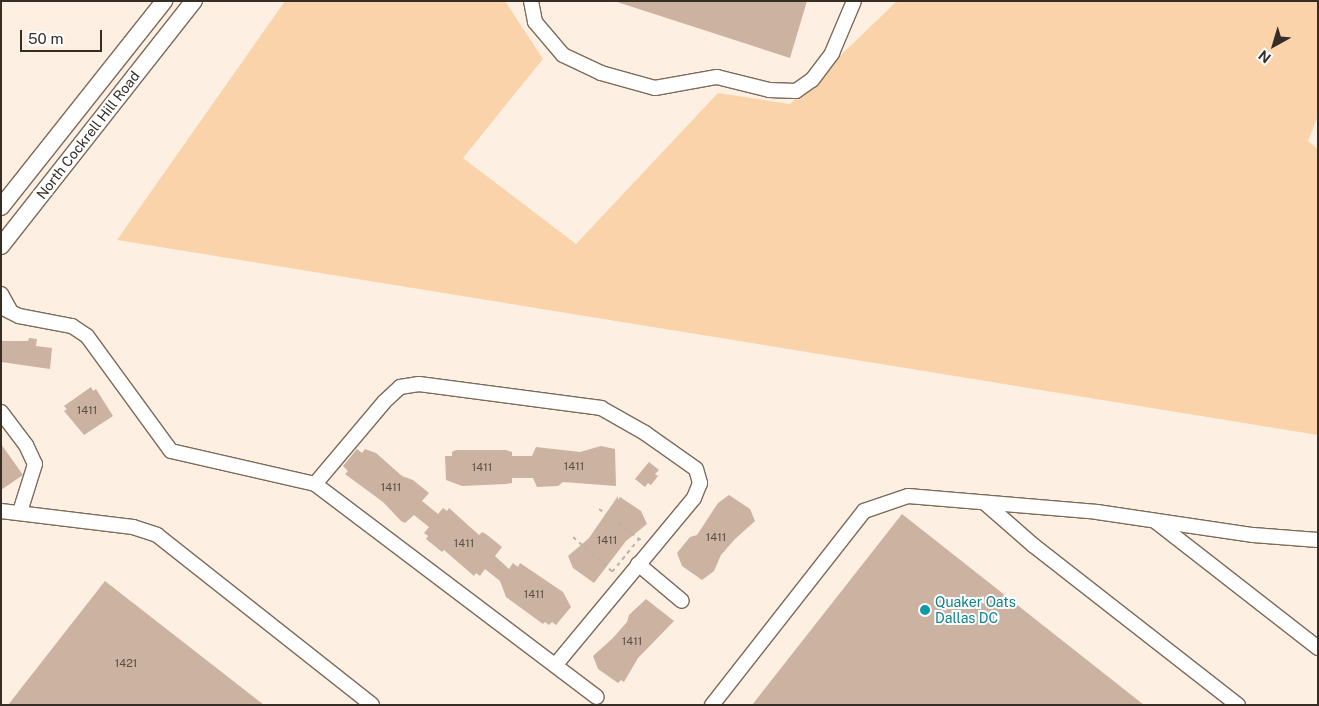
<!DOCTYPE html>
<style>
body{margin:0}
#map{position:relative;width:1319px;height:706px;overflow:hidden;background:#fdf0e3;font-family:"Public Sans",sans-serif}
div>[style]{position:absolute}
.green>*{inset:0;background:#fad3aa}
.building>*{inset:0;background:#cbb2a1}
.path>*{height:2px;margin-top:-1px;transform-origin:0;background:repeating-linear-gradient(90deg,#beb2a7 0 4px,transparent 0 8px)}
.roads{filter:drop-shadow(1px 0 #7d6b58) drop-shadow(-1px 0 #7d6b58) drop-shadow(0 1px #7d6b58) drop-shadow(0 -1px #7d6b58)}
.minor>*{height:14px;margin:-7px;padding:0 7px;transform-origin:7px;border-radius:7px;background:#fff}
.major>*{height:16px;margin:-8px;padding:0 8px;transform-origin:8px;border-radius:8px;background:#fff}
.dots>*{width:14px;height:14px;translate:-50% -50%;box-sizing:border-box;border:2px solid #fff;border-radius:50%}
span{translate:-50% -50%;white-space:nowrap;text-align:center;line-height:1.15;-webkit-text-stroke:4px #fff;paint-order:stroke}
.number-label{font-size:11px;color:#5b4e44}
.number-label span{-webkit-text-stroke-width:0}
.street-label{font-size:14px;color:#362d25}
.culture-label{font-size:14px;color:#0d838f}
.left{translate:0 -50%;text-align:left}
.frame{position:absolute;inset:0;border:2px solid #362d25;pointer-events:none}
.north{position:absolute;left:1249px;top:20px;width:50px;height:50px;-webkit-text-stroke:4px #fff;paint-order:stroke;rotate:219deg;font-size:14px;font-weight:700;line-height:20px;text-align:center;color:#362d25}
.north::after{content:'';display:block;margin:auto;width:18px;height:22px;background:#362d25;clip-path:polygon(50% 0,100% 100%,50% 72%,0 100%)}
.scale{position:absolute;left:20px;top:30px;width:82px;height:22px;box-sizing:border-box;border:2px solid #362d25;border-top:0;padding-left:6px;font-size:15px;line-height:18px;white-space:nowrap;color:#362d25;-webkit-text-stroke:4px #fff;paint-order:stroke}
</style>
<div id="map">
<div class="green">
<div style="clip-path:polygon(285px 1px,505px 1px,543px 59px,463px 158px,576px 244px,718px 93px,790px 104px,897px 1px,1318px 1px,1318px 116px,1308px 141px,1318px 149px,1318px 435px,117px 240px)"></div>
</div>
<div class="building">
<div style="clip-path:polygon(614px 1px,807px 1px,790px 58px)"></div>
<div style="clip-path:polygon(29px 338px,37px 339px,36px 346px,52px 348px,50px 369px,1px 362px,1px 341px,28px 341px)"></div>
<div style="clip-path:polygon(91px 387px,93px 391px,96px 389px,113px 416px,84px 435px,64px 411px,67px 409px,64px 406px)"></div>
<div style="clip-path:polygon(1px 444px,23px 475px,1px 490px)"></div>
<div style="clip-path:polygon(601px 446px,615px 449px,616px 486px,563px 482px,558px 486px,537px 487px,533px 478px,512px 478px,512px 483px,506px 484px,462px 486px,446px 480px,445px 456px,452px 456px,452px 452px,456px 450px,506px 450px,512px 452px,512px 456px,532px 456px,536px 447px,580px 452px)"></div>
<div style="clip-path:polygon(357px 449px,362px 453px,365px 449px,376px 453px,402px 476px,413px 480px,429px 493px,422px 501px,438px 514px,443px 508px,447px 511px,449px 508px,479px 535px,482px 532px,486px 534px,502px 547px,495px 556px,509px 569px,513px 563px,518px 567px,520px 563px,563px 592px,571px 607px,556px 625px,552px 622px,549px 625px,545px 622px,543px 624px,506px 597px,500px 581px,485px 569px,480px 576px,476px 573px,474px 576px,444px 550px,442px 552px,426px 539px,428px 536px,424px 533px,429px 527px,414px 515px,405px 523px,401px 521px,383px 502px,345px 474px,348px 471px,343px 466px)"></div>
<div style="clip-path:polygon(649px 462px,659px 470px,655px 474px,658px 476px,651px 485px,648px 483px,645px 487px,635px 479px)"></div>
<div style="clip-path:polygon(729px 495px,750px 509px,755px 521px,735px 539px,721px 555px,714px 571px,702px 580px,682px 566px,677px 553px,690px 537px,697px 535px,718px 503px)"></div>
<div style="clip-path:polygon(618px 496px,618px 500px,620px 497px,641px 511px,647px 524px,626px 541px,594px 583px,573px 568px,568px 556px,589px 538px)"></div>
<div style="clip-path:polygon(902px 514px,1144px 705px,752px 705px)"></div>
<div style="clip-path:polygon(105px 581px,128px 599px,264px 705px,8px 705px)"></div>
<div style="clip-path:polygon(646px 599px,674px 621px,638px 658px,624px 682px,621px 680px,618px 683px,598px 669px,593px 656px,613px 638px,627px 622px,629px 615px)"></div>
</div>
<div class="path">
<div style="left:599px;top:509px;width:54px;rotate:36.7deg"></div>
<div style="left:573px;top:537px;width:56px;rotate:41.4deg"></div>
<div style="left:612px;top:572px;width:43px;rotate:-50.7deg"></div>
</div>
<div class="roads">
<div class="minor">
<div style="left:531px;top:1px;width:21px;rotate:79deg"></div>
<div style="left:535px;top:22px;width:43px;rotate:49.7deg"></div>
<div style="left:563px;top:55px;width:42px;rotate:25.3deg"></div>
<div style="left:601px;top:73px;width:56px;rotate:15.5deg"></div>
<div style="left:655px;top:88px;width:63px;rotate:-10.1deg"></div>
<div style="left:717px;top:77px;width:54px;rotate:14deg"></div>
<div style="left:769px;top:90px;width:27px;rotate:2deg"></div>
<div style="left:796px;top:91px;width:19px;rotate:-35deg"></div>
<div style="left:812px;top:80px;width:34px;rotate:-53deg"></div>
<div style="left:832px;top:53px;width:56px;rotate:-67.1deg"></div>
<div style="left:1px;top:294px;width:18px;rotate:61deg"></div>
<div style="left:1px;top:307px;width:20px;rotate:27deg"></div>
<div style="left:19px;top:316px;width:54px;rotate:10.7deg"></div>
<div style="left:72px;top:326px;width:18px;rotate:34deg"></div>
<div style="left:87px;top:336px;width:142px;rotate:53.9deg"></div>
<div style="left:171px;top:451px;width:148px;rotate:12.9deg"></div>
<div style="left:315px;top:484px;width:353px;rotate:37.1deg"></div>
<div style="left:1px;top:412px;width:41px;rotate:52.9deg"></div>
<div style="left:26px;top:445px;width:21px;rotate:65deg"></div>
<div style="left:35px;top:464px;width:50px;rotate:107.4deg"></div>
<div style="left:315px;top:484px;width:107px;rotate:-49.9deg"></div>
<div style="left:384px;top:402px;width:22px;rotate:-43deg"></div>
<div style="left:400px;top:387px;width:19px;rotate:-9deg"></div>
<div style="left:419px;top:384px;width:184px;rotate:7.5deg"></div>
<div style="left:601px;top:408px;width:51px;rotate:29.6deg"></div>
<div style="left:645px;top:433px;width:62px;rotate:35.2deg"></div>
<div style="left:696px;top:469px;width:15px;rotate:74deg"></div>
<div style="left:700px;top:483px;width:16px;rotate:112deg"></div>
<div style="left:694px;top:498px;width:216px;rotate:129.7deg"></div>
<div style="left:985px;top:503px;width:64px;rotate:41.2deg"></div>
<div style="left:1033px;top:545px;width:260px;rotate:38deg"></div>
<div style="left:1px;top:511px;width:133px;rotate:6.9deg"></div>
<div style="left:133px;top:527px;width:25px;rotate:18deg"></div>
<div style="left:157px;top:535px;width:274px;rotate:38.3deg"></div>
<div style="left:1155px;top:521px;width:207px;rotate:37.9deg"></div>
<div style="left:638px;top:564px;width:57px;rotate:40.1deg"></div>
<div style="left:712px;top:705px;width:246px;rotate:-51.9deg"></div>
<div style="left:864px;top:511px;width:46px;rotate:-18.8deg"></div>
<div style="left:908px;top:496px;width:190px;rotate:4.8deg"></div>
<div style="left:1097px;top:512px;width:158px;rotate:8.4deg"></div>
<div style="left:1253px;top:535px;width:65px;rotate:4.4deg"></div>
</div>
<div class="major">
<div style="left:1px;top:207px;width:263px;rotate:-51.6deg"></div>
<div style="left:1px;top:246px;width:312px;rotate:-51.8deg"></div>
</div>
</div>
<div class="dots">
<div style="left:925px;top:610px;background:#0f9aa8"></div>
</div>
<div class="number-label">
<span style="left:87px;top:410px">1411</span>
<span style="left:574px;top:466px">1411</span>
<span style="left:482px;top:467px">1411</span>
<span style="left:391px;top:487px">1411</span>
<span style="left:716px;top:537px">1411</span>
<span style="left:607px;top:540px">1411</span>
<span style="left:464px;top:543px">1411</span>
<span style="left:534px;top:594px">1411</span>
<span style="left:632px;top:641px">1411</span>
<span style="left:126px;top:663px">1421</span>
</div>
<div class="street-label">
<span style="left:88px;top:135px;rotate:-52deg">North Cockrell Hill Road</span>
</div>
<div class="culture-label">
<span class="left" style="left:935px;top:610px">Quaker Oats<br>Dallas DC</span>
</div>
<div class="frame"></div>
<div class="north">N</div>
<div class="scale">50 m</div>
</div>
